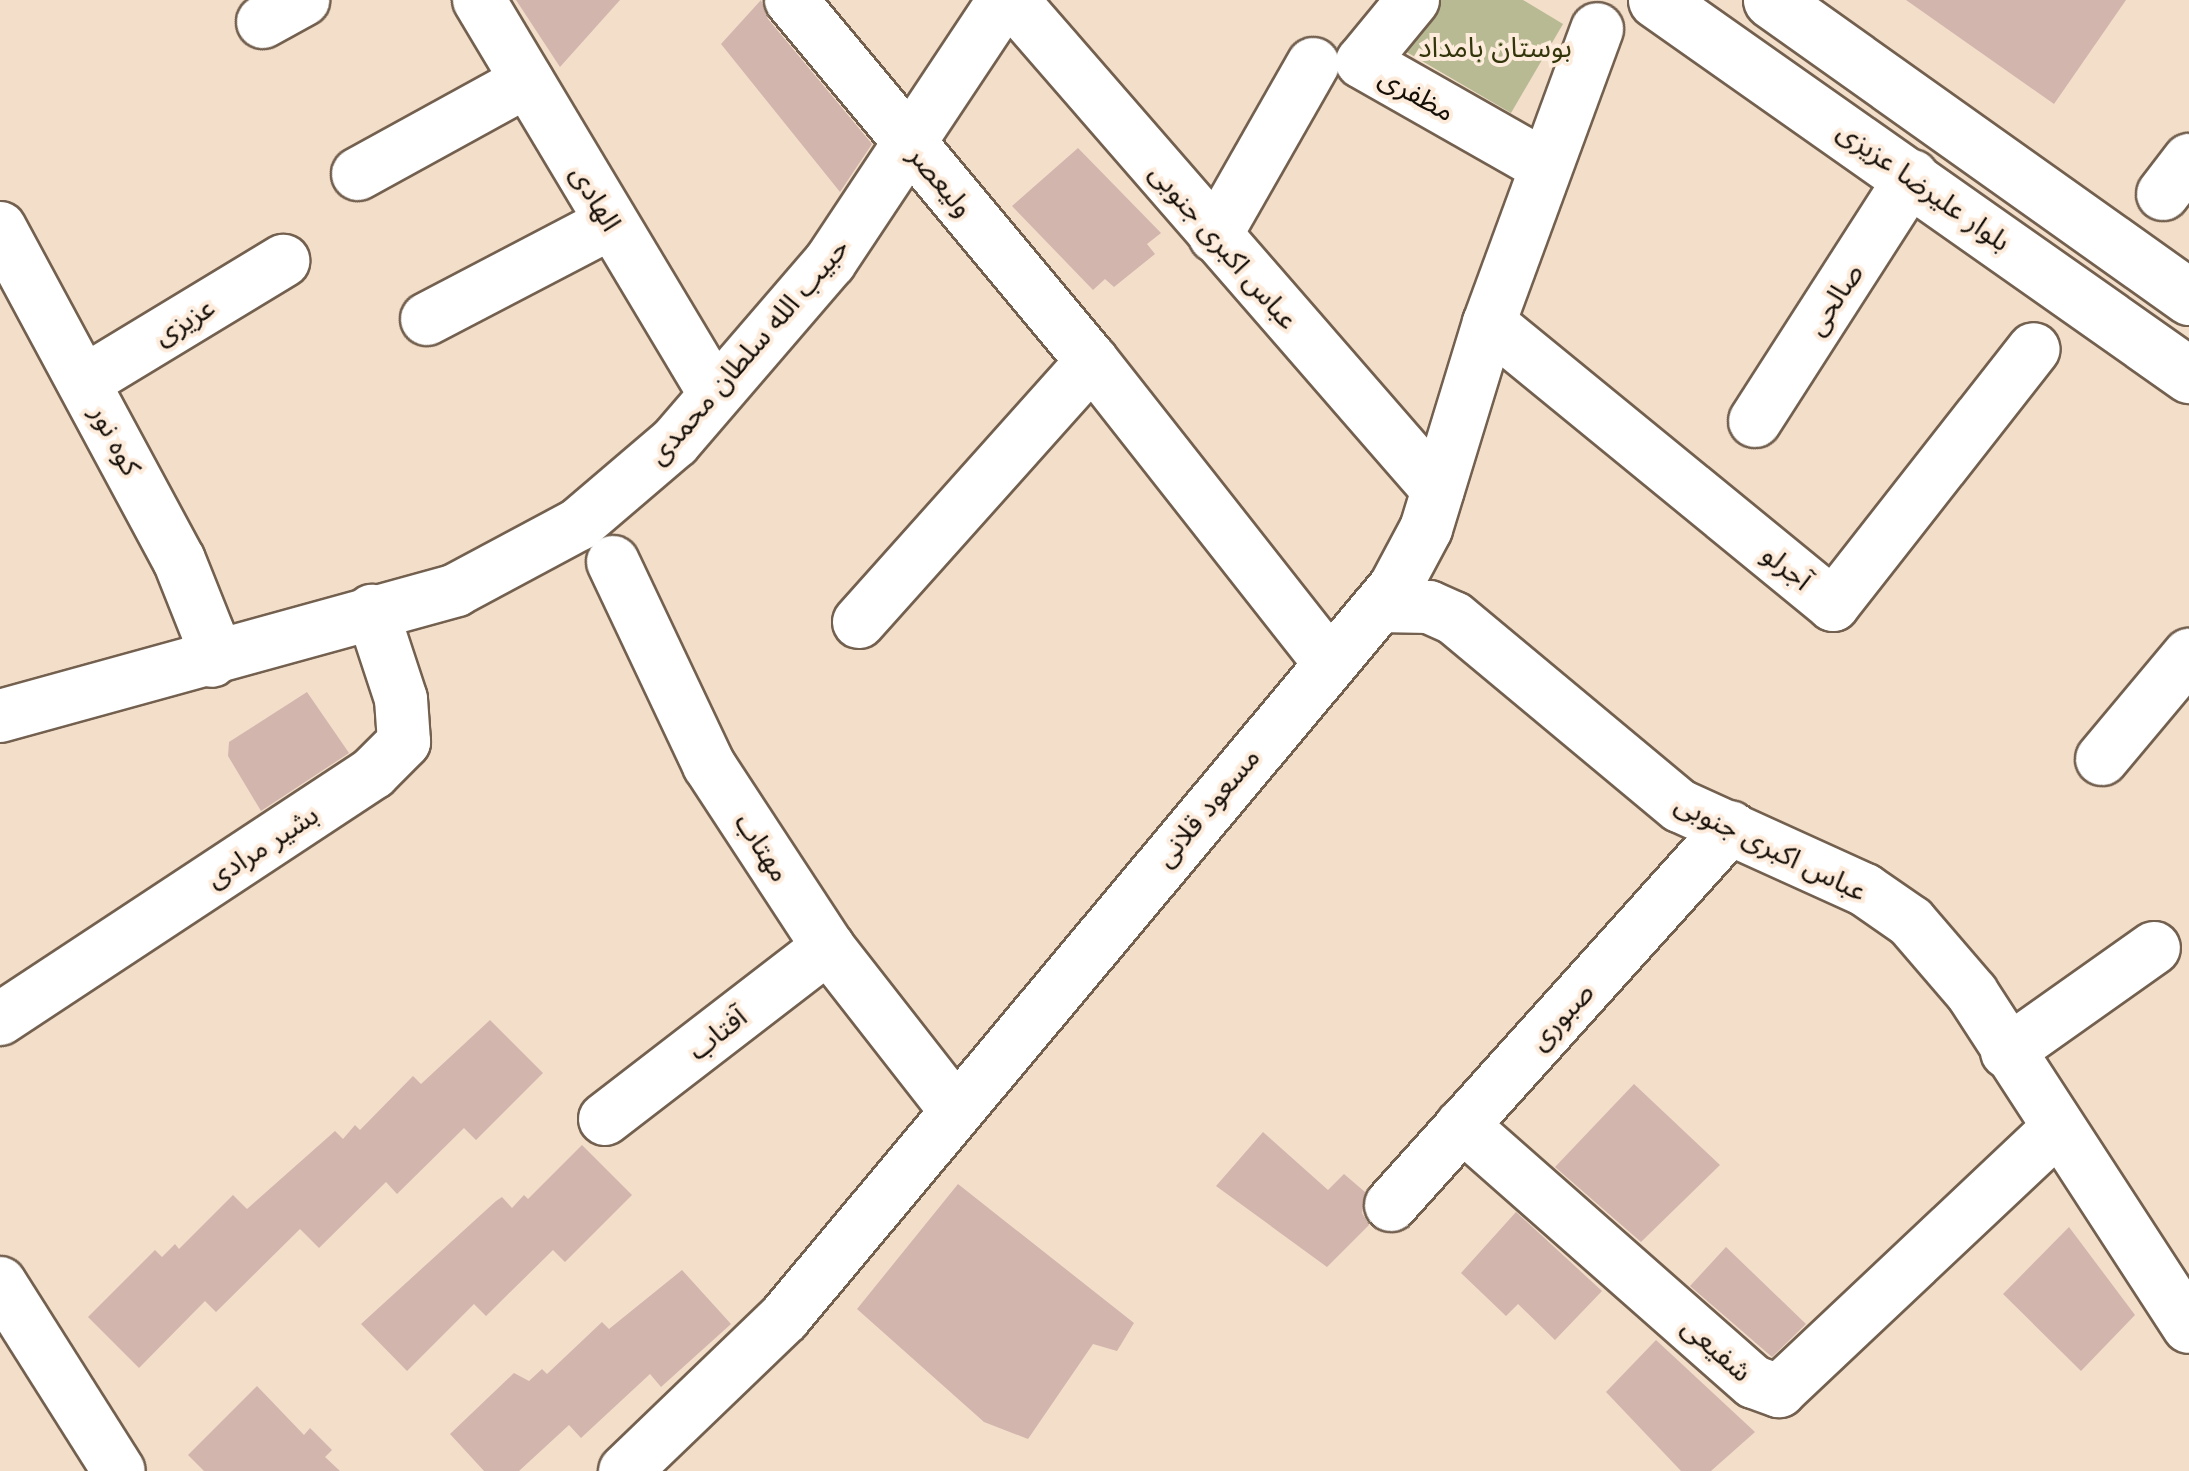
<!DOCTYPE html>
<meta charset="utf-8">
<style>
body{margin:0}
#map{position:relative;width:2189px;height:1471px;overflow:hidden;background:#f3deca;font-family:Inter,"Noto Sans Arabic",sans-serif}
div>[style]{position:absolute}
.green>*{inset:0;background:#b7ba92}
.building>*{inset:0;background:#d2b5ad}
.roads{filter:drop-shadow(2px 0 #73604f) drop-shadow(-2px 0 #73604f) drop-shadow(0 2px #73604f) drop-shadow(0 -2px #73604f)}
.minor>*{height:52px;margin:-26px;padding:0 26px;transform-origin:26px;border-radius:26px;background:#fff}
.major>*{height:55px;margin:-27.5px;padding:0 27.5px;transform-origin:27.5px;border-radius:27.5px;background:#fff}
span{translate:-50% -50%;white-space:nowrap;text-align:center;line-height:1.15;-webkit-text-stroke:8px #fdecdc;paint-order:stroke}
.park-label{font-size:28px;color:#33350b}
.street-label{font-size:28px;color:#160f08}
</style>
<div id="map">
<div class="green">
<div style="clip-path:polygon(1425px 0,1523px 0,1563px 24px,1511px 113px,1398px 47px)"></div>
</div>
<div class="building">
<div style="clip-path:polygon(516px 0,620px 0,560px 67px)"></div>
<div style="clip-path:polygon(761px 0,768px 19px,872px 144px,840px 192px,721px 44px)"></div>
<div style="clip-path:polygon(1906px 0,2126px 0,2054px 104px)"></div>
<div style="clip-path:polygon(1078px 148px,1161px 233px,1147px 244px,1155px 254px,1114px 287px,1105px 279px,1093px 290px,1012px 206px)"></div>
<div style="clip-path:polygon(307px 692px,349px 753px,261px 811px,228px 756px,229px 742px)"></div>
<div style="clip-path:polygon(490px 1020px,543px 1073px,476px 1140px,464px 1128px,397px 1194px,386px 1182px,319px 1248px,300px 1229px,216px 1312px,205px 1301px,139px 1368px,88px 1317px,155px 1250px,162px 1257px,175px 1244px,179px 1249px,233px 1195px,247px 1209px,335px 1131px,343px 1139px,355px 1125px,360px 1130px,413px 1076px,421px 1084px)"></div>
<div style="clip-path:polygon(1634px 1084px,1720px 1165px,1641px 1242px,1555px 1167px)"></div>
<div style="clip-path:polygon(1263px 1132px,1328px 1190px,1344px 1174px,1365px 1192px,1362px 1213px,1369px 1225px,1327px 1267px,1216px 1186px)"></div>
<div style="clip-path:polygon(582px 1145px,632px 1195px,565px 1262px,553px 1250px,486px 1316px,474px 1304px,407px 1371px,361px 1324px,496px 1201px,502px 1197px,512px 1208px,524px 1195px,528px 1199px)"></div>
<div style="clip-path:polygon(958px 1184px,1134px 1323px,1117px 1351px,1093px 1344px,1028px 1439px,984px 1422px,857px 1309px)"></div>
<div style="clip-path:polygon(1516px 1212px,1602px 1291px,1555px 1340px,1518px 1304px,1506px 1316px,1461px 1273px)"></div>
<div style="clip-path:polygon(2069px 1227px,2135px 1315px,2081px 1371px,2003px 1294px)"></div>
<div style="clip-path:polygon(1726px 1247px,1806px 1324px,1772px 1357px,1690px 1286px)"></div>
<div style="clip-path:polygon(682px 1270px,731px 1324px,661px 1387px,650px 1374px,581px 1438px,569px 1425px,519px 1471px,484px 1471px,450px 1434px,514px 1373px,529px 1381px,542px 1369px,547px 1374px,602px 1322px,609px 1329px)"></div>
<div style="clip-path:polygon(1656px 1340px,1755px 1432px,1711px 1471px,1681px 1471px,1606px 1392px)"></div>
<div style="clip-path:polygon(257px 1386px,304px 1435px,310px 1428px,332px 1450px,325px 1457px,340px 1471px,204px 1471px,188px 1455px)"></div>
</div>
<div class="roads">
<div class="minor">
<div style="left:479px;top:0;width:459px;rotate:59.1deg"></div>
<div style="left:791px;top:0;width:470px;rotate:50.2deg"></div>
<div style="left:1092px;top:361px;width:382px;rotate:51.8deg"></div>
<div style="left:1012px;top:0;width:649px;rotate:49deg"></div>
<div style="left:1413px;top:0;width:80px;rotate:129.4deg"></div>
<div style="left:1362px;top:62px;width:208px;rotate:29.6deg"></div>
<div style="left:263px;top:22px;width:46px;rotate:-28.8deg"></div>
<div style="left:358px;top:174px;width:193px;rotate:-28.8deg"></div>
<div style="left:2163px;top:194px;width:43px;rotate:-52.6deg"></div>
<div style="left:0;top:228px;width:377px;rotate:61.7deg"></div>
<div style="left:179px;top:560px;width:79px;rotate:68.3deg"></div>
<div style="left:208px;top:633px;width:28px;rotate:82deg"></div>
<div style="left:1215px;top:236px;width:198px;rotate:-60.3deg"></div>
<div style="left:427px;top:319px;width:208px;rotate:-27.6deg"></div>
<div style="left:1489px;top:323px;width:445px;rotate:39.3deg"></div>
<div style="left:1833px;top:605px;width:325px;rotate:-51.9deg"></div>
<div style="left:85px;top:381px;width:232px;rotate:-31.2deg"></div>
<div style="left:1755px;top:421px;width:291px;rotate:-57.3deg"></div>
<div style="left:613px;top:562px;width:225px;rotate:64.7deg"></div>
<div style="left:709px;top:765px;width:217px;rotate:56.8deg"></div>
<div style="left:828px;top:947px;width:204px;rotate:52deg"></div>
<div style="left:1380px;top:606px;width:49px;rotate:1.2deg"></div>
<div style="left:1429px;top:607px;width:27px;rotate:24deg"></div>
<div style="left:1454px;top:618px;width:294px;rotate:39.8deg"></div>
<div style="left:1680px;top:806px;width:203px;rotate:24.4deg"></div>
<div style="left:1865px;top:890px;width:56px;rotate:34.8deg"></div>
<div style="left:1911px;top:922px;width:94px;rotate:49.3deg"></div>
<div style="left:1972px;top:993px;width:398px;rotate:57deg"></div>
<div style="left:859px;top:622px;width:350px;rotate:-48.2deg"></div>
<div style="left:0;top:716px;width:473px;rotate:-15.4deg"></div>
<div style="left:456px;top:590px;width:140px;rotate:-28.2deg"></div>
<div style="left:579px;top:524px;width:126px;rotate:-40.5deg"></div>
<div style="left:675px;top:442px;width:238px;rotate:-49.3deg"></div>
<div style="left:830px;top:262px;width:315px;rotate:-56.4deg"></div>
<div style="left:2102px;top:759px;width:136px;rotate:-50.1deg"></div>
<div style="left:0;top:1019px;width:447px;rotate:-33.4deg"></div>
<div style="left:373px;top:773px;width:44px;rotate:-45deg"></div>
<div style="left:404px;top:742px;width:43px;rotate:-94deg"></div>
<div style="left:401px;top:699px;width:93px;rotate:-108.2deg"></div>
<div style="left:2007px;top:1052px;width:180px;rotate:-35.3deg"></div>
<div style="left:605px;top:1119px;width:282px;rotate:-37.6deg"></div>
<div style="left:1462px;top:1125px;width:389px;rotate:41.4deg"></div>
<div style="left:1754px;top:1382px;width:27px;rotate:20deg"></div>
<div style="left:1779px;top:1391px;width:382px;rotate:-43.3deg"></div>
<div style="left:1391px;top:1205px;width:508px;rotate:-48.03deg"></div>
<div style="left:0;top:1283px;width:222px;rotate:57.7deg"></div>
<div style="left:625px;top:1471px;width:221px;rotate:-43.9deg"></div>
<div style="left:784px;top:1318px;width:953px;rotate:-50.11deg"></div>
<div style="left:1395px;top:587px;width:66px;rotate:-61.9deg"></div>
<div style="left:1426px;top:529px;width:215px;rotate:-73deg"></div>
<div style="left:1489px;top:323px;width:313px;rotate:-69.8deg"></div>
</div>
<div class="major">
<div style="left:1656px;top:0;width:652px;rotate:35.13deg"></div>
<div style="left:1771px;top:0;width:513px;rotate:35.39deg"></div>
</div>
</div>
<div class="park-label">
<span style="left:1495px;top:47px">بوستان بامداد</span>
</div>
<div class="street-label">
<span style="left:1417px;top:94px;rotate:29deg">مظفری</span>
<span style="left:941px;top:181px;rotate:50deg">ولیعصر</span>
<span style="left:1924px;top:186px;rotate:35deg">بلوار علیرضا عزیزی</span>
<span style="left:596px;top:198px;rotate:59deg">الهادی</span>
<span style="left:1224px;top:246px;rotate:49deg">عباس اکبری جنوبی</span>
<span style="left:1834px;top:299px;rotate:-57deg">صالحی</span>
<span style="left:184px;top:321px;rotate:-31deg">عزیزی</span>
<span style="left:748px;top:351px;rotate:-49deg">حبیب الله سلطان محمدی</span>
<span style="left:116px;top:440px;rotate:62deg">کوه نور</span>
<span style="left:1787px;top:567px;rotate:39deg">آجرلو</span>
<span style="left:1207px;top:807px;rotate:-50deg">مسعود قلانی</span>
<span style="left:262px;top:846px;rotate:-33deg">بشیر مرادی</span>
<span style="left:763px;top:847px;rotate:57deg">مهتاب</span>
<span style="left:1771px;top:847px;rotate:26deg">عباس اکبری جنوبی</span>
<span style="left:1561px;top:1016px;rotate:-48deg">صبوری</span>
<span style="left:717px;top:1033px;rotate:-38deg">آفتاب</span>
<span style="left:1717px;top:1349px;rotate:41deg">شفیعی</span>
</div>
</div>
